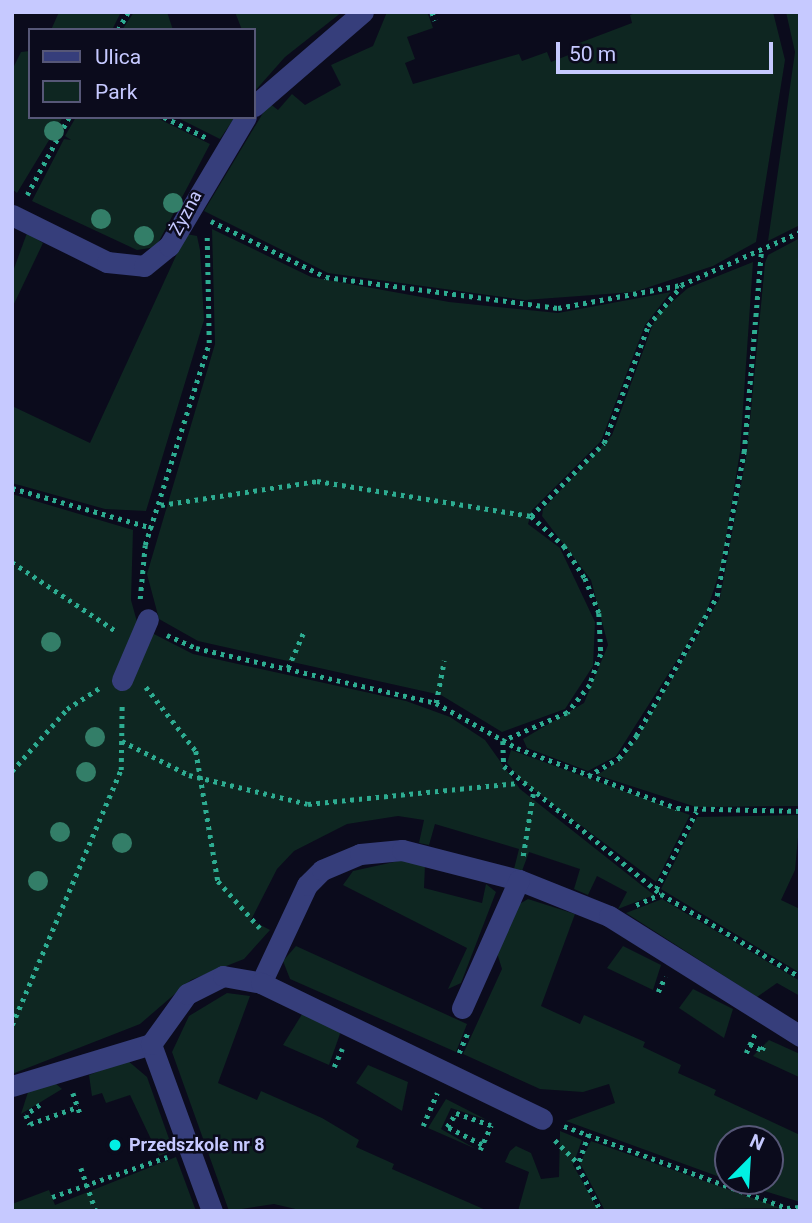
<!DOCTYPE html>
<meta charset="utf-8">
<style>
body{margin:0}
#map{position:relative;width:812px;height:1223px;overflow:hidden;background:#0b0b1c;font-family:Roboto,sans-serif}
div>[style]{position:absolute}
.green>*{inset:0;background:#0e2621}
.path>*{height:4.5px;margin-top:-2.25px;transform-origin:0;background:repeating-linear-gradient(90deg,#2dac91 0 3.5px,transparent 0 8.5px)}
.minor>*{height:21px;margin:-10.5px;padding:0 10.5px;transform-origin:10.5px;border-radius:10.5px;background:#363e7b}
.trees>*{width:20px;height:20px;margin:-10px;border-radius:50%;background:#337e68}
.dots>*{width:19px;height:19px;translate:-50% -50%;box-sizing:border-box;border:4px solid #0b0b1c;border-radius:50%}
span{translate:-50% -50%;white-space:nowrap;text-align:center;line-height:1.15;-webkit-text-stroke:5px #0b0b1c;paint-order:stroke}
.street-label{font-size:18px;color:#c6c9ff}
.poi-label{font-size:18px;color:#c6c9ff;font-weight:700}
.left{translate:0 -50%;text-align:left}
.frame{position:absolute;inset:0;border:14px solid #c6c9ff;pointer-events:none}
.legend{position:absolute;left:28px;top:28px;width:228px;height:91px;box-sizing:border-box;background:#0b0b1c;border:2px solid #565777;margin:0;padding:9px 12px;list-style:none;font-size:21px;color:#c6c9ff}
.legend li{display:flex;align-items:center;gap:14px;height:35px}
.legend b{width:35px;border:2px solid #565777}
.north{position:absolute;left:714px;top:1125px;width:70px;height:70px;box-sizing:border-box;background:#0b0b1c;border:2px solid #565777;border-radius:50%;rotate:24deg;font-size:19px;font-weight:700;line-height:28px;text-align:center;color:#c6c9ff}
.north::after{content:'';display:block;margin:auto;width:24px;height:32px;background:#01f0e3;clip-path:polygon(50% 0,100% 100%,50% 72%,0 100%)}
.scale{position:absolute;left:556px;top:42px;width:217px;height:32px;box-sizing:border-box;border:4px solid #c6c9ff;border-top:0;padding-left:9px;font-size:21px;line-height:24px;white-space:nowrap;color:#c6c9ff;-webkit-text-stroke:5px #0b0b1c;paint-order:stroke}
</style>
<div id="map">
<div class="green">
<div style="clip-path:polygon(59px 12px,121px 12px,112px 30px,51px 30px)"></div>
<div style="clip-path:polygon(134px 12px,167px 12px,173px 30px,122px 30px)"></div>
<div style="clip-path:polygon(235px 12px,342px 12px,285px 57px,254px 92px,254px 30px,242px 30px)"></div>
<div style="clip-path:polygon(387px 12px,427px 12px,431px 22px,433px 28px,407px 37px,415px 59px,405px 63px,413px 84px,519px 54px,522px 61px,547px 52px,551px 62px,576px 52px,574px 45px,632px 23px,630px 15px,638px 12px,773px 12px,785px 60px,756px 242px,713px 266px,634px 292px,525px 300px,328px 273px,204px 211px,269px 103px,278px 110px,292px 94px,305px 105px,341px 85px,331px 65px,373px 46px)"></div>
<div style="clip-path:polygon(786px 12px,800px 12px,800px 225px,768px 241px,795px 52px)"></div>
<div style="clip-path:polygon(30px 51px,30px 117px,63px 117px,17px 193px,12px 189px,12px 70px,21px 52px)"></div>
<div style="clip-path:polygon(76px 117px,155px 117px,210px 144px,156px 247px,137px 250px,32px 201px,64px 139px,71px 140px,65px 136px)"></div>
<div style="clip-path:polygon(176px 117px,235px 117px,220px 139px)"></div>
<div style="clip-path:polygon(212px 229px,311px 277px,449px 302px,558px 313px,671px 292px,645px 325px,601px 441px,532px 510px,528px 524px,560px 548px,595px 622px,593px 666px,565px 709px,502px 732px,441px 695px,198px 641px,159px 619px,147px 574px,215px 344px)"></div>
<div style="clip-path:polygon(27px 233px,43px 243px,12px 308px,12px 274px)"></div>
<div style="clip-path:polygon(186px 234px,197px 236px,200px 250px,204px 320px,146px 511px,105px 509px,12px 483px,12px 406px,90px 443px)"></div>
<div style="clip-path:polygon(800px 238px,800px 806px,696px 807px,597px 775px,621px 760px,637px 738px,720px 598px,747px 452px,765px 263px,768px 255px)"></div>
<div style="clip-path:polygon(753px 262px,740px 452px,721px 568px,705px 616px,616px 756px,588px 771px,527px 748px,523px 739px,584px 703px,608px 645px,591px 580px,542px 516px,543px 509px,612px 435px,656px 316px,688px 288px)"></div>
<div style="clip-path:polygon(12px 494px,133px 530px,131px 600px,145px 651px,150px 632px,193px 654px,406px 701px,450px 717px,485px 740px,520px 789px,654px 895px,618px 909px,627px 892px,597px 876px,588px 895px,574px 889px,580px 869px,529px 852px,522px 871px,514px 869px,519px 849px,435px 824px,429px 845px,419px 843px,424px 820px,398px 816px,347px 824px,294px 851px,277px 869px,251px 920px,270px 930px,244px 959px,191px 980px,140px 1024px,12px 1074px)"></div>
<div style="clip-path:polygon(511px 750px,690px 815px,656px 882px,522px 781px,507px 763px)"></div>
<div style="clip-path:polygon(800px 815px,795px 870px,781px 900px,800px 909px,800px 973px,661px 889px,697px 817px)"></div>
<div style="clip-path:polygon(403px 860px,425px 865px,424px 888px,482px 903px,486px 884px,496px 892px,461px 983px,448px 989px,467px 948px,343px 885px,353px 871px)"></div>
<div style="clip-path:polygon(528px 899px,575px 914px,541px 1006px,580px 1024px,584px 1015px,645px 1042px,643px 1047px,681px 1065px,678px 1073px,716px 1090px,714px 1095px,800px 1135px,800px 1202px,732px 1181px,770px 1181px,770px 1139px,728px 1139px,728px 1180px,566px 1121px,615px 1103px,609px 1084px,583px 1092px,540px 1089px,463px 1054px,502px 969px,496px 950px,516px 906px)"></div>
<div style="clip-path:polygon(662px 899px,800px 981px,800px 996px,777px 983px,757px 997px,626px 913px)"></div>
<div style="clip-path:polygon(296px 946px,467px 1024px,456px 1052px,290px 979px,283px 961px)"></div>
<div style="clip-path:polygon(623px 946px,661px 965px,653px 990px,607px 968px)"></div>
<div style="clip-path:polygon(693px 989px,733px 1009px,724px 1038px,679px 1008px)"></div>
<div style="clip-path:polygon(227px 993px,250px 996px,218px 1083px,257px 1100px,261px 1091px,322px 1118px,359px 1140px,356px 1147px,394px 1164px,392px 1169px,488px 1211px,304px 1211px,274px 1204px,229px 1211px,172px 1052px,189px 1016px)"></div>
<div style="clip-path:polygon(304px 1011px,341px 1031px,329px 1065px,283px 1045px)"></div>
<div style="clip-path:polygon(769px 1040px,800px 1054px,799px 1077px,753px 1056px)"></div>
<div style="clip-path:polygon(127px 1060px,147px 1077px,173px 1150px,159px 1156px,130px 1095px,106px 1103px,102px 1093px,92px 1096px,89px 1075px)"></div>
<div style="clip-path:polygon(368px 1065px,408px 1082px,402px 1111px,356px 1083px)"></div>
<div style="clip-path:polygon(55px 1083px,62px 1089px,21px 1114px,28px 1092px)"></div>
<div style="clip-path:polygon(446px 1099px,487px 1120px,451px 1108px,441px 1129px,476px 1149px,428px 1128px)"></div>
<div style="clip-path:polygon(560px 1131px,582px 1140px,573px 1165px,599px 1211px,518px 1211px,529px 1172px,505px 1162px,510px 1151px,516px 1146px,531px 1153px,541px 1179px,559px 1177px)"></div>
<div style="clip-path:polygon(591px 1141px,781px 1208px,605px 1211px,580px 1163px)"></div>
<div style="clip-path:polygon(176px 1157px,196px 1211px,12px 1211px,12px 1204px,49px 1190px,55px 1205px)"></div>
</div>
<div class="path">
<div style="left:432px;top:12px;width:9px;rotate:69deg"></div>
<div style="left:118px;top:30px;width:21px;rotate:-61deg"></div>
<div style="left:164px;top:117px;width:48px;rotate:26deg"></div>
<div style="left:27px;top:195px;width:89px;rotate:-61.7deg"></div>
<div style="left:211px;top:221px;width:128px;rotate:26deg"></div>
<div style="left:326px;top:277px;width:234px;rotate:7.6deg"></div>
<div style="left:558px;top:308px;width:125px;rotate:-10.6deg"></div>
<div style="left:681px;top:285px;width:130px;rotate:-24deg"></div>
<div style="left:12px;top:488px;width:146px;rotate:15.9deg"></div>
<div style="left:161px;top:505px;width:158px;rotate:-8.7deg"></div>
<div style="left:317px;top:481px;width:217px;rotate:9.3deg"></div>
<div style="left:531px;top:516px;width:45px;rotate:42.3deg"></div>
<div style="left:564px;top:546px;width:38px;rotate:57deg"></div>
<div style="left:585px;top:578px;width:38px;rotate:68deg"></div>
<div style="left:599px;top:613px;width:41px;rotate:87.2deg"></div>
<div style="left:601px;top:654px;width:33px;rotate:110deg"></div>
<div style="left:590px;top:685px;width:36px;rotate:129deg"></div>
<div style="left:567px;top:713px;width:70px;rotate:156.4deg"></div>
<div style="left:503px;top:741px;width:25px;rotate:88deg"></div>
<div style="left:504px;top:766px;width:203px;rotate:39.2deg"></div>
<div style="left:661px;top:894px;width:162px;rotate:30.8deg"></div>
<div style="left:531px;top:516px;width:103px;rotate:-45deg"></div>
<div style="left:604px;top:443px;width:125px;rotate:-69.4deg"></div>
<div style="left:648px;top:326px;width:52px;rotate:-50.5deg"></div>
<div style="left:12px;top:562px;width:125px;rotate:33.6deg"></div>
<div style="left:140px;top:599px;width:54px;rotate:-84.7deg"></div>
<div style="left:145px;top:545px;width:212px;rotate:-72.4deg"></div>
<div style="left:209px;top:343px;width:109px;rotate:-91.1deg"></div>
<div style="left:167px;top:635px;width:32px;rotate:24deg"></div>
<div style="left:196px;top:648px;width:246px;rotate:12.9deg"></div>
<div style="left:436px;top:703px;width:93px;rotate:29.1deg"></div>
<div style="left:517px;top:748px;width:171px;rotate:20.6deg"></div>
<div style="left:677px;top:808px;width:123px;rotate:1.4deg"></div>
<div style="left:288px;top:668px;width:40px;rotate:-66.6deg"></div>
<div style="left:146px;top:687px;width:81px;rotate:52deg"></div>
<div style="left:196px;top:751px;width:132px;rotate:80.4deg"></div>
<div style="left:218px;top:881px;width:63px;rotate:48.2deg"></div>
<div style="left:436px;top:703px;width:43px;rotate:-79.2deg"></div>
<div style="left:122px;top:741px;width:75px;rotate:26.9deg"></div>
<div style="left:189px;top:775px;width:122px;rotate:13.7deg"></div>
<div style="left:308px;top:804px;width:211px;rotate:-5.7deg"></div>
<div style="left:12px;top:771px;width:83px;rotate:-48.4deg"></div>
<div style="left:67px;top:709px;width:40px;rotate:-32.9deg"></div>
<div style="left:588px;top:776px;width:36px;rotate:-30deg"></div>
<div style="left:619px;top:758px;width:28px;rotate:-52deg"></div>
<div style="left:636px;top:736px;width:162px;rotate:-59.9deg"></div>
<div style="left:717px;top:596px;width:147px;rotate:-79.4deg"></div>
<div style="left:744px;top:452px;width:201px;rotate:-85.1deg"></div>
<div style="left:523px;top:856px;width:63px;rotate:-80.8deg"></div>
<div style="left:656px;top:889px;width:87px;rotate:-62.5deg"></div>
<div style="left:636px;top:905px;width:27px;rotate:-24deg"></div>
<div style="left:658px;top:992px;width:17px;rotate:-65deg"></div>
<div style="left:12px;top:1025px;width:277px;rotate:-66.9deg"></div>
<div style="left:121px;top:770px;width:68px;rotate:-89.2deg"></div>
<div style="left:750px;top:1044px;width:13px;rotate:27deg"></div>
<div style="left:762px;top:1050px;width:8px;rotate:-67deg"></div>
<div style="left:459px;top:1053px;width:23px;rotate:-67deg"></div>
<div style="left:746px;top:1053px;width:21px;rotate:-65deg"></div>
<div style="left:334px;top:1067px;width:20px;rotate:-66deg"></div>
<div style="left:73px;top:1093px;width:21px;rotate:71deg"></div>
<div style="left:40px;top:1105px;width:17px;rotate:144deg"></div>
<div style="left:26px;top:1115px;width:10px;rotate:66deg"></div>
<div style="left:30px;top:1124px;width:51px;rotate:-19.5deg"></div>
<div style="left:423px;top:1126px;width:36px;rotate:-67deg"></div>
<div style="left:564px;top:1126px;width:238px;rotate:20.2deg"></div>
<div style="left:787px;top:1208px;width:13px;rotate:-4deg"></div>
<div style="left:589px;top:1134px;width:34px;rotate:109deg"></div>
<div style="left:578px;top:1166px;width:51px;rotate:62.9deg"></div>
<div style="left:555px;top:1140px;width:33px;rotate:45deg"></div>
<div style="left:482px;top:1145px;width:39px;rotate:-153deg"></div>
<div style="left:447px;top:1127px;width:17px;rotate:-57deg"></div>
<div style="left:456px;top:1113px;width:37px;rotate:19deg"></div>
<div style="left:480px;top:1150px;width:27px;rotate:-66deg"></div>
<div style="left:81px;top:1168px;width:46px;rotate:70.8deg"></div>
<div style="left:52px;top:1197px;width:122px;rotate:-19.2deg"></div>
<div style="left:263px;top:1211px;width:28px"></div>
</div>
<div class="minor">
<div style="left:254px;top:106px;width:144px;rotate:-40.8deg"></div>
<div style="left:12px;top:215px;width:106px;rotate:26.3deg"></div>
<div style="left:107px;top:262px;width:37px;rotate:6deg"></div>
<div style="left:144px;top:266px;width:32px;rotate:-39deg"></div>
<div style="left:169px;top:246px;width:150px;rotate:-59.2deg"></div>
<div style="left:122px;top:680px;width:66px;rotate:-66.9deg"></div>
<div style="left:261px;top:983px;width:108px;rotate:-64.9deg"></div>
<div style="left:307px;top:885px;width:21px;rotate:-45deg"></div>
<div style="left:322px;top:870px;width:41px;rotate:-22.8deg"></div>
<div style="left:360px;top:854px;width:42px;rotate:-5.4deg"></div>
<div style="left:402px;top:850px;width:121px;rotate:14.4deg"></div>
<div style="left:519px;top:880px;width:97px;rotate:21.8deg"></div>
<div style="left:609px;top:916px;width:226px;rotate:32.1deg"></div>
<div style="left:462px;top:1008px;width:140px;rotate:-66deg"></div>
<div style="left:12px;top:1086px;width:145px;rotate:-16.8deg"></div>
<div style="left:212px;top:1211px;width:178px;rotate:-110.1deg"></div>
<div style="left:151px;top:1044px;width:62px;rotate:-54.2deg"></div>
<div style="left:187px;top:994px;width:40px;rotate:-26.6deg"></div>
<div style="left:223px;top:976px;width:39px;rotate:10deg"></div>
<div style="left:261px;top:983px;width:312px;rotate:25.8deg"></div>
</div>
<div class="trees">
<div style="left:54px;top:131px"></div>
<div style="left:173px;top:203px"></div>
<div style="left:101px;top:219px"></div>
<div style="left:144px;top:236px"></div>
<div style="left:51px;top:642px"></div>
<div style="left:95px;top:737px"></div>
<div style="left:86px;top:772px"></div>
<div style="left:60px;top:832px"></div>
<div style="left:122px;top:843px"></div>
<div style="left:38px;top:881px"></div>
</div>
<div class="dots">
<div style="left:115px;top:1145px;background:#01f0e3"></div>
</div>
<div class="street-label">
<span style="left:186px;top:213px;rotate:-62deg">Żyzna</span>
</div>
<div class="poi-label">
<span class="left" style="left:129px;top:1145px">Przedszkole nr 8</span>
</div>
<div class="frame"></div>
<ul class="legend">
<li><b style="height:9px;background:#363e7b"></b>Ulica</li>
<li><b style="height:19px;background:#0e2621"></b>Park</li>
</ul>
<div class="north">N</div>
<div class="scale">50 m</div>
</div>
